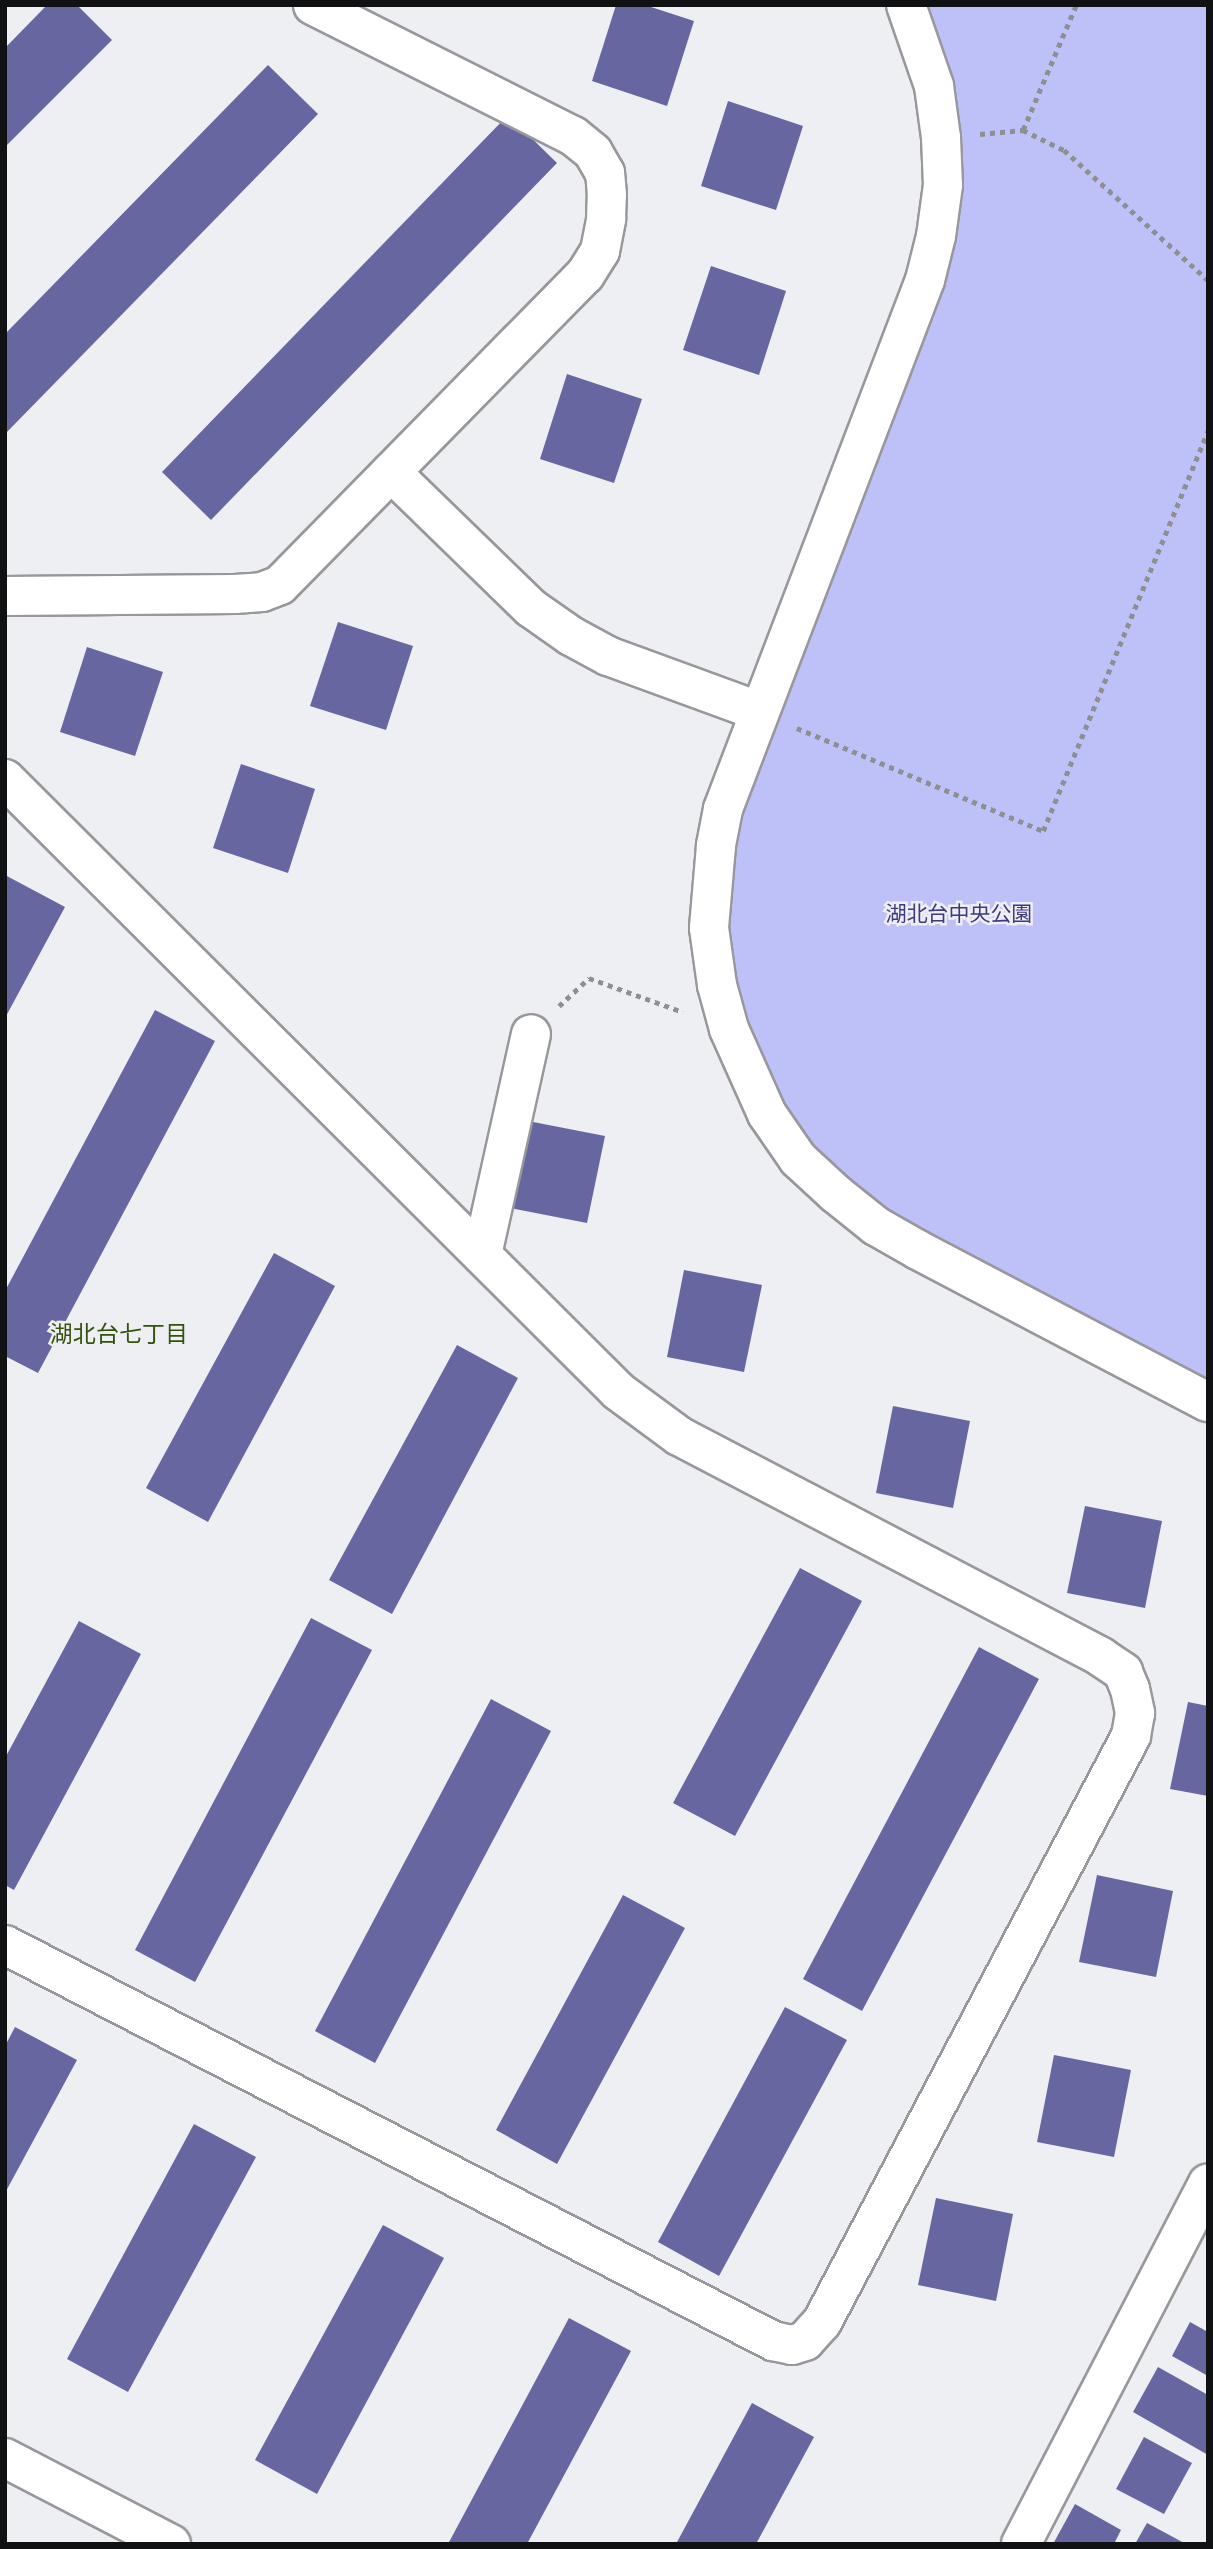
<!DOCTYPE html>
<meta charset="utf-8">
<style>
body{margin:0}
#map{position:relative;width:1213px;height:2549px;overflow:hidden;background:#eeeff3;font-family:"Space Grotesk","Noto Sans JP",sans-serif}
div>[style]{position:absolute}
.green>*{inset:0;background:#bec1f8}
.building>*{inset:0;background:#6667a1}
.path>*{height:4.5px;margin-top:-2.25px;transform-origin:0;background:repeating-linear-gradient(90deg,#8e8f92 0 5px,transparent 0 10px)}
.roads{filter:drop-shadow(2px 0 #98989c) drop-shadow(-2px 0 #98989c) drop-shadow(0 2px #98989c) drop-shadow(0 -2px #98989c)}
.minor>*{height:38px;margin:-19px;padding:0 19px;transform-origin:19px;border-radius:19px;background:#fff}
span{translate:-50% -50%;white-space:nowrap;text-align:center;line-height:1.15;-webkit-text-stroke:5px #eeeff3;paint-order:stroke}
.park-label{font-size:21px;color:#3d3982}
.neighbourhood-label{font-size:23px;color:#32520e}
.frame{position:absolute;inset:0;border:7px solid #101112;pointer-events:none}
</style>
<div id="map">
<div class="green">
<div style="clip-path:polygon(906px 5px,1208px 5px,1208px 1402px,918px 1250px,767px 1114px,711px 887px,936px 236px)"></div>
</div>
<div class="building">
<div style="clip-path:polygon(47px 5px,77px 5px,112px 40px,5px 147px,5px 48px)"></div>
<div style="clip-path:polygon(616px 5px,645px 5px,694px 21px,667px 106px,592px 81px)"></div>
<div style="clip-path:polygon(268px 65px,318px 114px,5px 434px,5px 334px)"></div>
<div style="clip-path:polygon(728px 101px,803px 126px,776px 210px,701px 186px)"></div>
<div style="clip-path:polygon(508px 115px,557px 163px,211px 520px,162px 472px)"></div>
<div style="clip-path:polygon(711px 266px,786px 291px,759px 375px,683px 350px)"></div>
<div style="clip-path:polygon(567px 374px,642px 399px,614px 483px,540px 459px)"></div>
<div style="clip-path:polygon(338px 622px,413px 646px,386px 730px,310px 706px)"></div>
<div style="clip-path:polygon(87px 647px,163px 672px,135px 756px,60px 732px)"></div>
<div style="clip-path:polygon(241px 764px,315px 789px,288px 873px,213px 848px)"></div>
<div style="clip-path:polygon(5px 875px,65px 907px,5px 1018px)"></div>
<div style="clip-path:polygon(155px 1010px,215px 1041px,38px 1373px,5px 1356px,5px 1291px)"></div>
<div style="clip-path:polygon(528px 1121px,605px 1136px,587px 1223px,510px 1208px)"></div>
<div style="clip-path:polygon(274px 1253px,335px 1286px,208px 1522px,146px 1488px)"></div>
<div style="clip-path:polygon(684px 1270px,762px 1285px,744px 1372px,667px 1357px)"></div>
<div style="clip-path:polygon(457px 1345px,518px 1378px,392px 1614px,329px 1580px)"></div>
<div style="clip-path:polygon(893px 1406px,970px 1421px,953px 1508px,876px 1493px)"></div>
<div style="clip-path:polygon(1085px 1506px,1162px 1521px,1145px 1608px,1067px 1593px)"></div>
<div style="clip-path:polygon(800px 1568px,862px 1601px,735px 1836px,673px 1803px)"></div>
<div style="clip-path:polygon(311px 1618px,372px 1650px,195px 1982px,135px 1950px)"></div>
<div style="clip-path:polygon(79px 1621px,141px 1654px,14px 1890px,5px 1885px,5px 1758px)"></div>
<div style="clip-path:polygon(979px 1647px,1039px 1679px,862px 2011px,803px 1979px)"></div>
<div style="clip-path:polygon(491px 1699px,551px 1731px,375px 2063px,315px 2031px)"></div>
<div style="clip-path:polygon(1188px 1702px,1208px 1706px,1208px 1796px,1170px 1789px)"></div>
<div style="clip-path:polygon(1097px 1875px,1173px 1891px,1156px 1977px,1079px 1962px)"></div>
<div style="clip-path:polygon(623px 1895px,685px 1928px,557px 2164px,496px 2130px)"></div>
<div style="clip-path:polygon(785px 2007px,847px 2040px,719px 2276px,658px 2242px)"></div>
<div style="clip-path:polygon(15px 2027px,77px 2060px,5px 2193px,5px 2046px)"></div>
<div style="clip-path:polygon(1054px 2055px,1131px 2070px,1114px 2157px,1037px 2142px)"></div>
<div style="clip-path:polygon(194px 2124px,256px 2157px,128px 2392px,67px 2359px)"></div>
<div style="clip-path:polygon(936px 2198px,1013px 2214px,996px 2301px,918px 2285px)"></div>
<div style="clip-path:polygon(383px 2225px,444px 2258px,317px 2494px,255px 2460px)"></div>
<div style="clip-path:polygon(569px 2318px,631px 2351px,527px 2544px,448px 2544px)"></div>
<div style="clip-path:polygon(1190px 2322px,1208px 2332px,1208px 2376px,1172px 2356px)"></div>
<div style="clip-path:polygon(1158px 2367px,1208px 2395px,1208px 2455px,1133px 2412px)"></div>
<div style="clip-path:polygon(752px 2403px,814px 2437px,756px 2544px,676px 2544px)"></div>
<div style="clip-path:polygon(1144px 2437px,1192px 2463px,1164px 2514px,1116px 2489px)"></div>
<div style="clip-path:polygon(1075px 2504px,1121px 2530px,1114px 2544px,1053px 2544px)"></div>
<div style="clip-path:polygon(1147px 2523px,1186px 2544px,1135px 2544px)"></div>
</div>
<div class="path">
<div style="left:1023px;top:130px;width:136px;rotate:-67deg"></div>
<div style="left:980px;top:134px;width:43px;rotate:-5.3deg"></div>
<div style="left:1023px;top:130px;width:46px;rotate:26deg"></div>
<div style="left:1064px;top:150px;width:194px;rotate:42.1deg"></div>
<div style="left:797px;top:728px;width:267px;rotate:22.7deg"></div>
<div style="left:1043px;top:831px;width:433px;rotate:-67.6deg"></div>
<div style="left:559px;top:1006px;width:41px;rotate:-43deg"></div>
<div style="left:589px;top:978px;width:100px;rotate:19.9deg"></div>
</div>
<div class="roads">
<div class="minor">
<div style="left:906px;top:5px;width:86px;rotate:70.9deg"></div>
<div style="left:934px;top:86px;width:52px;rotate:82.3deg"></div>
<div style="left:941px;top:138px;width:47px;rotate:87.6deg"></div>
<div style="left:943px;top:185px;width:51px;rotate:97.8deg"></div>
<div style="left:936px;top:236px;width:45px;rotate:104deg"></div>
<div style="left:925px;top:280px;width:566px;rotate:110.9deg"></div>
<div style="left:723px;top:809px;width:38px;rotate:101deg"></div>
<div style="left:716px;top:846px;width:82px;rotate:94.9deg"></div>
<div style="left:709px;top:928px;width:58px;rotate:82deg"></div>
<div style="left:717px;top:985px;width:46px;rotate:74.7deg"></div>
<div style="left:729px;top:1029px;width:93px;rotate:65.9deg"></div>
<div style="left:767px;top:1114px;width:55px;rotate:55.4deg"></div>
<div style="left:798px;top:1159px;width:52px;rotate:42.6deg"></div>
<div style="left:836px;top:1194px;width:51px;rotate:38.7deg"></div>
<div style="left:876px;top:1226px;width:48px;rotate:29.7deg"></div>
<div style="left:918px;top:1250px;width:327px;rotate:27.7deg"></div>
<div style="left:391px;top:472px;width:195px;rotate:44.2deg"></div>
<div style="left:531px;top:608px;width:49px;rotate:35deg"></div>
<div style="left:571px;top:636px;width:42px;rotate:28.4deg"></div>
<div style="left:608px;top:656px;width:160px;rotate:20.1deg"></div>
<div style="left:5px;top:596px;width:230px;rotate:-0.5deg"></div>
<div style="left:235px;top:594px;width:27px;rotate:-4deg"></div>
<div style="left:262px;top:592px;width:19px;rotate:-21deg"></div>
<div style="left:280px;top:585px;width:435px;rotate:-45.5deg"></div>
<div style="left:585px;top:275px;width:28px;rotate:-58deg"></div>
<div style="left:600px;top:251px;width:33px;rotate:-79deg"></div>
<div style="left:606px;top:219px;width:24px;rotate:-88deg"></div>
<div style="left:607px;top:195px;width:22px;rotate:-95deg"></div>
<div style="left:605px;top:173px;width:24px;rotate:-120deg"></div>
<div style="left:593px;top:152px;width:26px;rotate:-141deg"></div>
<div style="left:573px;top:136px;width:291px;rotate:-153.3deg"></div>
<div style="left:5px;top:779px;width:866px;rotate:44.95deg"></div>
<div style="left:618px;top:1391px;width:76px;rotate:36.4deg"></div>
<div style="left:679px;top:1436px;width:476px;rotate:27.6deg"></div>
<div style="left:1101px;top:1657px;width:27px;rotate:34deg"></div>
<div style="left:1123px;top:1672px;width:18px;rotate:68deg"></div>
<div style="left:1130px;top:1689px;width:25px;rotate:78deg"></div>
<div style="left:1135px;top:1713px;width:23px;rotate:100deg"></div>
<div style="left:1131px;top:1736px;width:662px;rotate:117.8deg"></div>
<div style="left:822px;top:2322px;width:25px;rotate:132deg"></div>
<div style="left:805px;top:2341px;width:14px;rotate:163deg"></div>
<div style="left:792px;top:2345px;width:19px;rotate:-168deg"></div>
<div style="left:773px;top:2341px;width:864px;rotate:-152.72deg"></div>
<div style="left:482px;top:1255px;width:226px;rotate:-77.5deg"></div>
<div style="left:5px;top:2458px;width:187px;rotate:27.4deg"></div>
<div style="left:1021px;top:2544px;width:406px;rotate:-62.6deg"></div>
</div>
</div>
<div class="park-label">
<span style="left:959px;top:914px">湖北台中央公園</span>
</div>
<div class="neighbourhood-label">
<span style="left:119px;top:1334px">湖北台七丁目</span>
</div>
<div class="frame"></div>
</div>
